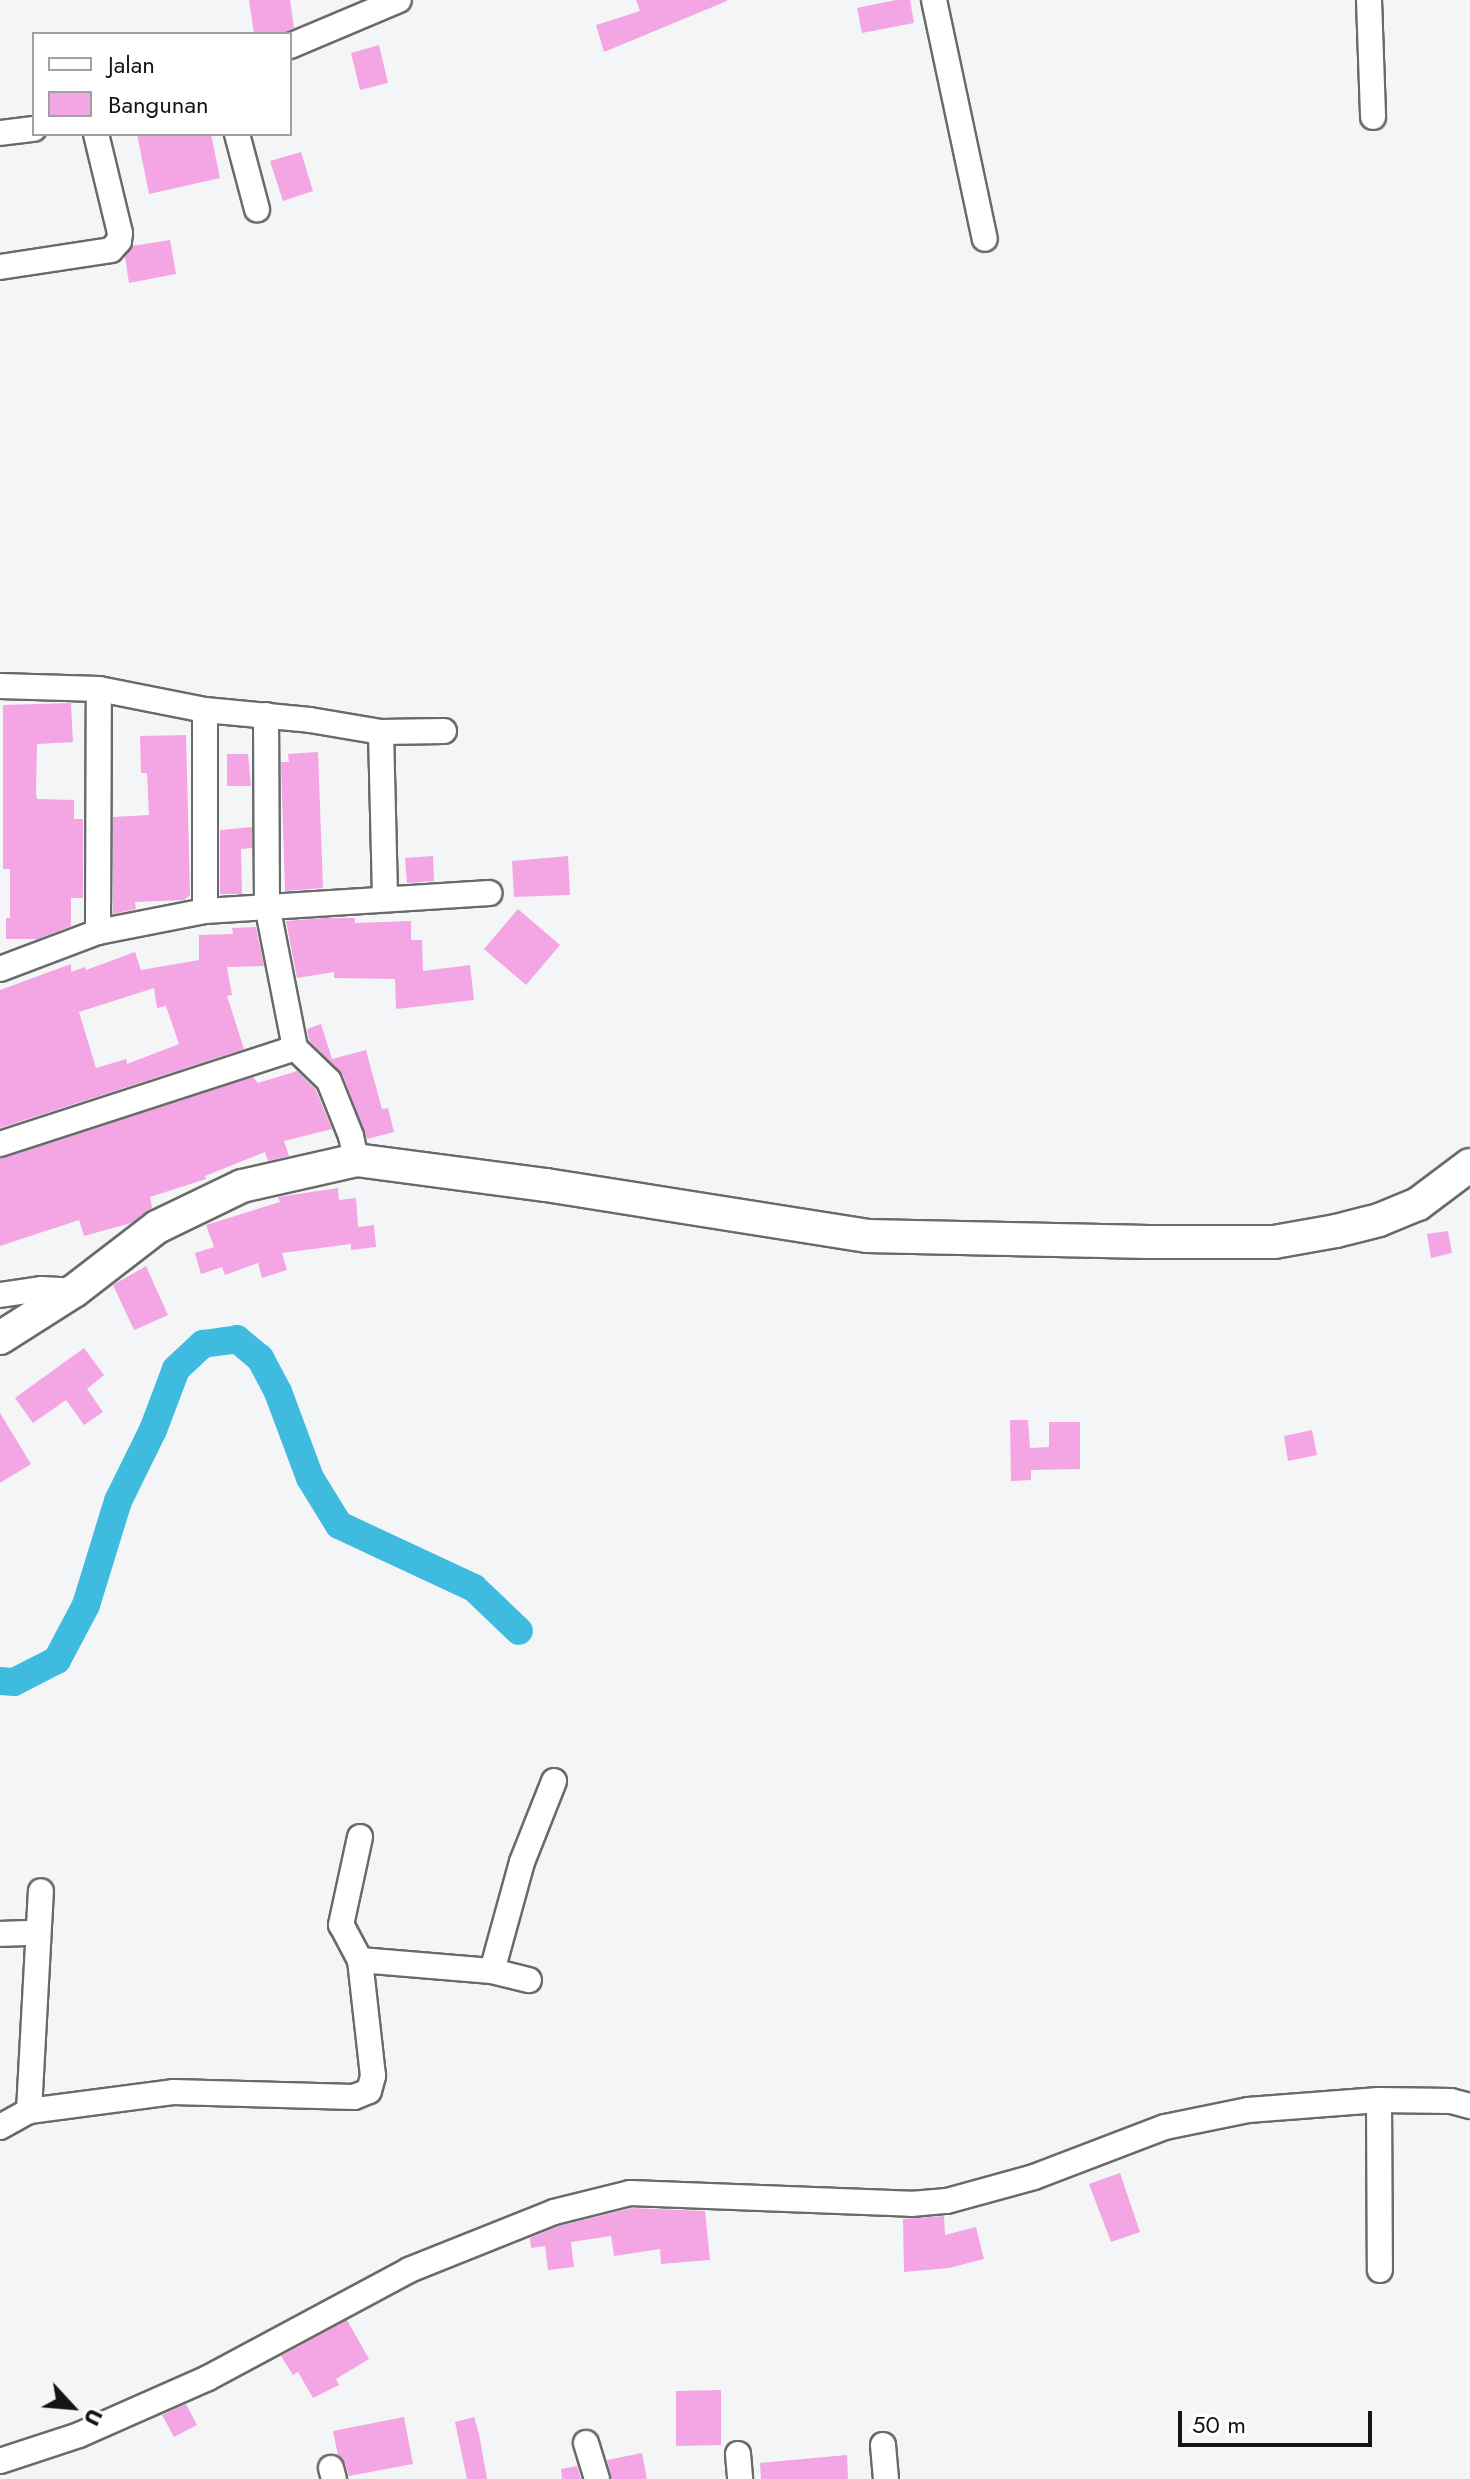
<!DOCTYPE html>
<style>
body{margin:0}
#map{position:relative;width:1470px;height:2479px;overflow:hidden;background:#f4f5f6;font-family:Jost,sans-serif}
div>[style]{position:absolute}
.canal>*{height:28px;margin:-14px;padding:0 14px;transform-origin:14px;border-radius:14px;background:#3ebbdf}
.building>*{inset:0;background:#f3a6e3}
.roads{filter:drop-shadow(2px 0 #696a6a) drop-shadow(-2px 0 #696a6a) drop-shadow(0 2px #696a6a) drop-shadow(0 -2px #696a6a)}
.minor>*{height:24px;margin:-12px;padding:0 12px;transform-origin:12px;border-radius:12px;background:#fff}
.tertiary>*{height:32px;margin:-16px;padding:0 16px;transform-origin:16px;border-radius:16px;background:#fff}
span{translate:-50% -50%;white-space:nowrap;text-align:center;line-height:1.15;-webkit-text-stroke:7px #fff;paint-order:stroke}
.legend{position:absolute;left:32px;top:32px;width:260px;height:104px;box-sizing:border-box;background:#fff;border:2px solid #a1a1a1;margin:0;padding:10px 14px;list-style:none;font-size:24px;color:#141414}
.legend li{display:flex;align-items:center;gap:16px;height:40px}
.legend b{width:40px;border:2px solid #a1a1a1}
.north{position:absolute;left:32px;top:2367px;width:80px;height:80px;-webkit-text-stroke:6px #fff;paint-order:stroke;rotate:116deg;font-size:22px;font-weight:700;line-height:32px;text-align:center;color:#141414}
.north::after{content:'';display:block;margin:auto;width:28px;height:36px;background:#141414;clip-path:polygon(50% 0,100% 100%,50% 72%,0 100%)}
.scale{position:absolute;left:1178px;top:2411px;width:194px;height:36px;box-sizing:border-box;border:4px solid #141414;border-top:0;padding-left:10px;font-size:24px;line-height:28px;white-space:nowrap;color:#141414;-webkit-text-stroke:6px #fff;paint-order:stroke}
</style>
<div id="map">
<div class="canal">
<div style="left:0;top:1681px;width:14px;rotate:4deg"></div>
<div style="left:14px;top:1682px;width:48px;rotate:-27.1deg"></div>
<div style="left:57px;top:1660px;width:62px;rotate:-62.2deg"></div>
<div style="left:86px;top:1605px;width:109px;rotate:-72.9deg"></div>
<div style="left:118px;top:1501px;width:79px;rotate:-63.8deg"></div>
<div style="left:153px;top:1430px;width:65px;rotate:-69.3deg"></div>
<div style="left:176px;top:1369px;width:37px;rotate:-43deg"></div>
<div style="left:203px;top:1344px;width:34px;rotate:-8deg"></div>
<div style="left:237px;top:1339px;width:30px;rotate:40deg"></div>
<div style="left:260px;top:1358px;width:38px;rotate:62deg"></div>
<div style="left:278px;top:1392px;width:92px;rotate:69.6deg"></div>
<div style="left:310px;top:1478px;width:55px;rotate:58.3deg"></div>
<div style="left:339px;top:1525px;width:149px;rotate:25deg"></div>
<div style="left:474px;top:1588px;width:62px;rotate:43.7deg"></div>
</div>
<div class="building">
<div style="clip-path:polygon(249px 0,290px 0,294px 28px,282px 34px,254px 34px)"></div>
<div style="clip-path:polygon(636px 0,727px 0,727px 1px,604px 52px,596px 25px,640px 11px)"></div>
<div style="clip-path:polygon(896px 0,910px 0,914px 23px,862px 33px,857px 8px)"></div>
<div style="clip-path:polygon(379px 45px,388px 83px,360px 90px,351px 53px)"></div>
<div style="clip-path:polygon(137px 134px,211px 134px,220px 178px,149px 194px)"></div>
<div style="clip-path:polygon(301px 152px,313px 191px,283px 201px,270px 161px)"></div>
<div style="clip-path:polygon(170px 240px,176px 274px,129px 283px,125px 257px,132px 246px)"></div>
<div style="clip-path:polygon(71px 703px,73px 742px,37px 744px,36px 794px,37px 799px,74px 800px,74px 819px,83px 819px,83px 898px,71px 898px,71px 926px,38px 939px,6px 939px,6px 918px,10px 918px,10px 869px,3px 869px,3px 705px)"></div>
<div style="clip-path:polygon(186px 735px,190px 895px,184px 900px,135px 902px,136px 909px,113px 914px,113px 817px,149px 815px,147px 773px,141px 773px,140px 736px)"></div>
<div style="clip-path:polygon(318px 752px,323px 888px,285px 891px,281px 762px,289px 762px,288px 754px)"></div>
<div style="clip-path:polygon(227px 754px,248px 754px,251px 786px,227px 786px)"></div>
<div style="clip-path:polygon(252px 827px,252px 848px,241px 849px,242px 894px,220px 894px,220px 830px)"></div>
<div style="clip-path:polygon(433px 856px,434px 881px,407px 883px,405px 858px)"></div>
<div style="clip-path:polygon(568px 856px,570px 895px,514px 897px,512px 861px)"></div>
<div style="clip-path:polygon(518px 909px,560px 945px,526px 985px,484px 949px)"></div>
<div style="clip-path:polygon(325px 918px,355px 918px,355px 923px,411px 921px,411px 940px,422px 940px,423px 971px,470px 965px,474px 1000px,396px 1009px,395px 979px,334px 978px,334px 972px,297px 978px,286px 921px)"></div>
<div style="clip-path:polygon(evenodd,256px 927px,264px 966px,227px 967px,232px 995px,227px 996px,244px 1049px,0 1128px,0 990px,71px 964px,71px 972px,85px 967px,86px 970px,135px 952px,141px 970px,199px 960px,199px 935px,233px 934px,232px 928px,256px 927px,154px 988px,157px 1008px,166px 1006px,179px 1044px,127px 1064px,126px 1059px,96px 1068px,79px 1012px,154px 988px)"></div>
<div style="clip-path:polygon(321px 1024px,332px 1059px,366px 1050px,382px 1109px,388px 1108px,394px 1132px,367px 1139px,343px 1075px,309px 1040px,307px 1029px)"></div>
<div style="clip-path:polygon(297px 1071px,316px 1090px,332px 1129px,284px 1141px,289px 1156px,268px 1161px,265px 1152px,205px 1176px,206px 1179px,150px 1197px,152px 1208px,131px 1223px,84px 1236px,79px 1220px,0 1246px,0 1159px,253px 1077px,258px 1083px)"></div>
<div style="clip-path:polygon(338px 1188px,339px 1200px,356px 1198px,358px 1227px,374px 1225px,376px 1247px,351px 1250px,351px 1244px,282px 1253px,287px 1270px,262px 1278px,258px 1263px,225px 1275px,222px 1267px,201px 1274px,195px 1253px,214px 1247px,206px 1225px,280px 1202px,278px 1197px)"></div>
<div style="clip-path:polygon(1448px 1231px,1452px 1253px,1431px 1258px,1427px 1234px)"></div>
<div style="clip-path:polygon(146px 1266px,168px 1315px,134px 1330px,113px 1285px)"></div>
<div style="clip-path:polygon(84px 1348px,104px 1375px,87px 1389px,103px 1412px,84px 1425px,66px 1400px,33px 1423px,15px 1398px)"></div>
<div style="clip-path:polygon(0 1413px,31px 1464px,0 1483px)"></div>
<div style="clip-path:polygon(1010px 1420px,1028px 1420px,1030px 1448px,1049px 1447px,1049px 1422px,1080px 1422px,1080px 1469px,1031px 1470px,1031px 1480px,1011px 1481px)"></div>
<div style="clip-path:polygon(1312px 1430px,1317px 1455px,1288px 1461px,1284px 1436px)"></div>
<div style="clip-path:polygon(1120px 2173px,1140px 2232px,1111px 2242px,1089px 2184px)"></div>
<div style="clip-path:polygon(632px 2208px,705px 2211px,710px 2260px,661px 2264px,660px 2249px,614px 2256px,611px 2236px,571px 2242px,574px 2267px,548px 2270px,545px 2246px,531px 2248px,530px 2238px,559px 2226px)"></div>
<div style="clip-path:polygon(944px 2216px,945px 2235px,976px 2227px,984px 2259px,949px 2268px,904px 2272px,903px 2219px)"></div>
<div style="clip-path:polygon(347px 2320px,369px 2359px,336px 2379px,339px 2385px,313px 2398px,298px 2372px,293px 2375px,281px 2356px)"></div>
<div style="clip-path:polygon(721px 2390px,721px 2445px,676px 2446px,676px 2391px)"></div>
<div style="clip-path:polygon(186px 2404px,197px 2425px,174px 2437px,162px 2415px)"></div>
<div style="clip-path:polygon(404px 2417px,413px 2464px,349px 2476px,345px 2463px,338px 2455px,333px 2431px)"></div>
<div style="clip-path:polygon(474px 2417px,479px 2434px,487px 2479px,467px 2479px,455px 2422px)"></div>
<div style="clip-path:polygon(642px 2453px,647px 2479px,612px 2479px,607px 2460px)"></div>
<div style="clip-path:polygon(847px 2455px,848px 2479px,761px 2479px,760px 2463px)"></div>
<div style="clip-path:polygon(577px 2466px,581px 2479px,562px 2479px,561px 2469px)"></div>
</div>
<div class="roads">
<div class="minor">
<div style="left:934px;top:0;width:244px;rotate:78deg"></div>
<div style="left:1369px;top:0;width:117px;rotate:88deg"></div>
<div style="left:290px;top:46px;width:118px;rotate:-22.9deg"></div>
<div style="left:0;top:133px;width:34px;rotate:-7deg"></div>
<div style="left:237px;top:134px;width:78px;rotate:75.1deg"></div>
<div style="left:0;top:267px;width:112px;rotate:-8.7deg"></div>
<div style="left:111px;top:250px;width:12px;rotate:-48deg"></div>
<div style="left:119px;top:241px;width:8px;rotate:-83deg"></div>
<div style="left:120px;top:233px;width:102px;rotate:-103.6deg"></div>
<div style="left:0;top:686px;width:99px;rotate:1.7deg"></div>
<div style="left:99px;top:689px;width:108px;rotate:11.2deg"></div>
<div style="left:205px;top:710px;width:105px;rotate:5.4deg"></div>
<div style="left:310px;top:720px;width:72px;rotate:9.6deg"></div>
<div style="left:381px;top:732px;width:63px;rotate:-0.9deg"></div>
<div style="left:205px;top:710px;width:201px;rotate:90deg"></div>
<div style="left:266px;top:715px;width:190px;rotate:89.7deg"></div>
<div style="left:267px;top:905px;width:146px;rotate:78.9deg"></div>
<div style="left:295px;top:1048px;width:47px;rotate:44.1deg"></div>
<div style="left:329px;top:1081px;width:59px;rotate:68.2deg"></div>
<div style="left:351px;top:1136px;width:25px;rotate:78deg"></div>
<div style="left:381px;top:732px;width:166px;rotate:88.6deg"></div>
<div style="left:98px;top:932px;width:243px;rotate:-89.8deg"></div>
<div style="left:0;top:969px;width:105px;rotate:-20.7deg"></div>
<div style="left:98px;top:932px;width:109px;rotate:-11.1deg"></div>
<div style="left:205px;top:911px;width:285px;rotate:-3.6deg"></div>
<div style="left:0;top:1144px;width:310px;rotate:-18deg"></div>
<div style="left:0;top:1295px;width:41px;rotate:-8.3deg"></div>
<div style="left:41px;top:1289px;width:33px;rotate:3deg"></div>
<div style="left:0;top:1934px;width:37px;rotate:-2deg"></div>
<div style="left:360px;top:1960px;width:132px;rotate:4.8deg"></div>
<div style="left:492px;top:1971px;width:38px;rotate:14deg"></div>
<div style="left:492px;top:1971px;width:113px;rotate:-74.6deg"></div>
<div style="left:522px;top:1862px;width:87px;rotate:-68.4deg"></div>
<div style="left:1379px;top:2100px;width:170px;rotate:89.7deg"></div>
<div style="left:29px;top:2111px;width:145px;rotate:-7.5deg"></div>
<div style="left:173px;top:2092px;width:181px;rotate:1.6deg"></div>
<div style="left:354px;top:2097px;width:16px;rotate:-22deg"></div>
<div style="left:369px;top:2091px;width:16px;rotate:-75deg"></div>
<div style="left:373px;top:2076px;width:117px;rotate:-96.4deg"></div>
<div style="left:360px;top:1960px;width:40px;rotate:-118deg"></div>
<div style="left:341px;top:1925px;width:90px;rotate:-77.8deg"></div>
<div style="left:0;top:2127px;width:33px;rotate:-29deg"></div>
<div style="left:29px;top:2111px;width:220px;rotate:-86.9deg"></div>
<div style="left:586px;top:2443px;width:38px;rotate:73deg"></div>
<div style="left:883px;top:2445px;width:34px;rotate:85deg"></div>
<div style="left:738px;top:2454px;width:25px;rotate:85deg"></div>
<div style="left:0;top:2461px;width:83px;rotate:-18.2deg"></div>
<div style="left:79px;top:2435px;width:141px;rotate:-23.8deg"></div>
<div style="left:208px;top:2378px;width:228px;rotate:-28.2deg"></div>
<div style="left:409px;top:2270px;width:156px;rotate:-21.8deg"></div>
<div style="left:554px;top:2212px;width:78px;rotate:-14deg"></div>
<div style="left:630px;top:2193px;width:281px;rotate:2.2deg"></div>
<div style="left:911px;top:2204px;width:36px;rotate:-5deg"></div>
<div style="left:947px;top:2201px;width:90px;rotate:-15.4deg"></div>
<div style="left:1034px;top:2177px;width:140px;rotate:-20.9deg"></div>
<div style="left:1165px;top:2127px;width:85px;rotate:-11.6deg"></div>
<div style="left:1248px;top:2110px;width:131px;rotate:-4.4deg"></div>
<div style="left:1379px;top:2100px;width:72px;rotate:0.8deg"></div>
<div style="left:1451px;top:2101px;width:20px;rotate:15deg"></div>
<div style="left:331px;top:2468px;width:11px;rotate:75deg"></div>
</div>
<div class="tertiary">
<div style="left:0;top:1338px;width:88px;rotate:-32.4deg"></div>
<div style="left:74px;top:1291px;width:105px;rotate:-37.6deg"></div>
<div style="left:157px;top:1227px;width:94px;rotate:-25.8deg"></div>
<div style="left:242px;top:1186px;width:117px;rotate:-12.8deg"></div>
<div style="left:356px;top:1160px;width:192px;rotate:7.5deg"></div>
<div style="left:546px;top:1185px;width:325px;rotate:9deg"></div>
<div style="left:867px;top:1236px;width:282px;rotate:1.2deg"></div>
<div style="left:1149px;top:1242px;width:125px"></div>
<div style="left:1274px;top:1242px;width:63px;rotate:-10.1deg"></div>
<div style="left:1336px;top:1231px;width:44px;rotate:-14.3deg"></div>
<div style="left:1379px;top:1220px;width:42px;rotate:-22.3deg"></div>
<div style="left:1418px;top:1204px;width:65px;rotate:-36.9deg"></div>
</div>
</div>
<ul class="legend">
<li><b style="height:10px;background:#fff"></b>Jalan</li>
<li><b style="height:22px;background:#f3a6e3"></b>Bangunan</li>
</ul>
<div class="north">U</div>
<div class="scale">50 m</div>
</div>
